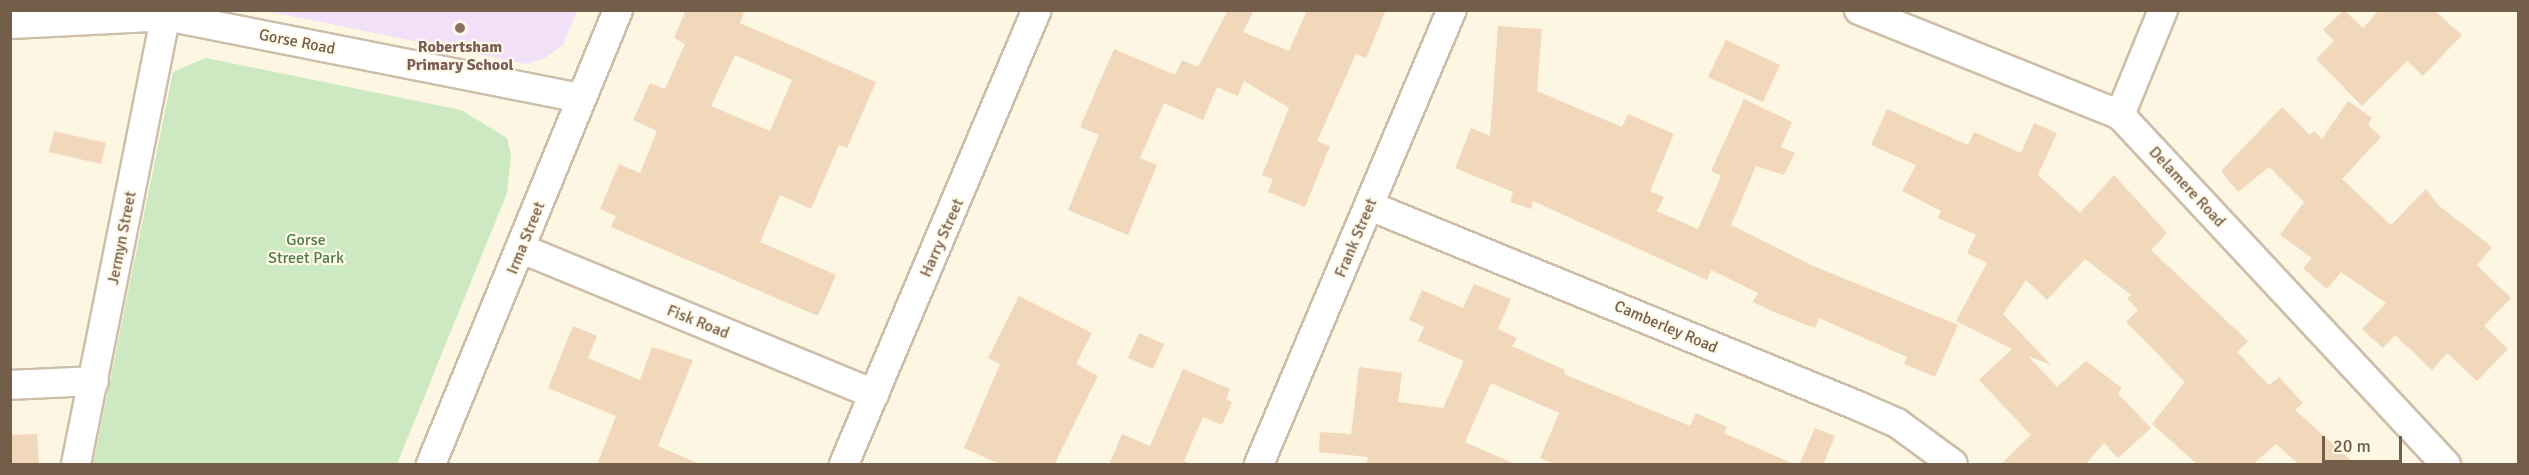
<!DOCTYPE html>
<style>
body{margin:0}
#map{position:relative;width:2529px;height:475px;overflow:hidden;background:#fcf6e3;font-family:Signika,sans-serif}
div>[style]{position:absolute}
.education>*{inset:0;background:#f2e0f8}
.green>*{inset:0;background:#cce9c2}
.building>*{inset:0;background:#f1d8bb}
.roads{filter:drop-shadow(2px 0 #cdbeaa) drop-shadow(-2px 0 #cdbeaa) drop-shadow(0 2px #cdbeaa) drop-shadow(0 -2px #cdbeaa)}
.street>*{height:28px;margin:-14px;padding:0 14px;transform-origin:14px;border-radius:14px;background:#fff}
.dots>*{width:16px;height:16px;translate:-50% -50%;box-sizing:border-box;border:3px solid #fff9e9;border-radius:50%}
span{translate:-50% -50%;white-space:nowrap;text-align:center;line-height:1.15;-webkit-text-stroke:4.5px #fff9e9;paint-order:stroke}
.street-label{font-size:16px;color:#735e4a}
.education-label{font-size:16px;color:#785e54;font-weight:700}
.park-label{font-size:16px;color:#4e7e44}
.frame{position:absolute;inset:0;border:12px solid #735e4a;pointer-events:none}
.scale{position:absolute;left:2322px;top:436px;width:80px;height:27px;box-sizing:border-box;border:3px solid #735e4a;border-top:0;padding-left:8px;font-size:18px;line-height:21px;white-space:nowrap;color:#735e4a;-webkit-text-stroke:4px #fff9e9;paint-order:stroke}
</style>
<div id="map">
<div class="education">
<div style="clip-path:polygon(267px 11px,577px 10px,577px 11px,563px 45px,545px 58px,526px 64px)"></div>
</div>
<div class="green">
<div style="clip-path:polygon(206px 58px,461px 110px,507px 138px,511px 156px,507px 193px,397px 464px,93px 464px,173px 72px)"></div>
</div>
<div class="building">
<div style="clip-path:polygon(evenodd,686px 10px,745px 10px,740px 23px,876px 82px,847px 148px,839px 145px,811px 209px,780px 195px,760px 242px,836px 275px,818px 316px,611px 227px,616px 216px,600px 209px,619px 164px,640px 173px,657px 131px,633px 120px,650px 83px,665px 89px,685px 44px,674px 38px,686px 10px,735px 55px,792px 80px,770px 131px,711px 106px,735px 55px)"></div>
<div style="clip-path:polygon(1228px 10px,1254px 10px,1243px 32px,1289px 51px,1307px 10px,1386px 10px,1366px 58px,1356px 54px,1317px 141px,1330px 146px,1305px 207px,1268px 192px,1273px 179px,1262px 175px,1289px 108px,1244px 81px,1238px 96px,1217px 87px,1203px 120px,1164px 103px,1140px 158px,1157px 165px,1128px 235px,1068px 210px,1099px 135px,1080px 127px,1114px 49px,1175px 75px,1182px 60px,1198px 67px)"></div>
<div style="clip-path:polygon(2344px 10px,2363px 28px,2379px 10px,2434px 10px,2462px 35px,2423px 76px,2407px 61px,2362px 106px,2316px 59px,2334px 41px,2323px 30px)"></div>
<div style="clip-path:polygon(1498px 26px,1542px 29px,1537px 91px,1622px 127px,1628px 114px,1674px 134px,1650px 191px,1664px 197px,1657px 211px,1698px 229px,1721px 176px,1711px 171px,1744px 99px,1792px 122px,1781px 147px,1795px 153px,1784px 175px,1756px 166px,1731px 225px,1811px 265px,1958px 325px,1935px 377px,1904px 364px,1907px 357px,1819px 318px,1815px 328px,1774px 312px,1753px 302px,1758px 293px,1711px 270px,1707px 280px,1533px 201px,1531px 209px,1510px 202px,1513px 192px,1455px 168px,1471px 128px,1490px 136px)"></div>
<div style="clip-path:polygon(1726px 40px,1780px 65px,1763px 102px,1708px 77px)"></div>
<div style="clip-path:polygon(2348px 101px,2372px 118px,2368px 125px,2381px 137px,2342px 179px,2391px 225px,2426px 189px,2438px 205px,2492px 247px,2477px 265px,2511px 298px,2484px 326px,2508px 349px,2477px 381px,2447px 353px,2432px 370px,2395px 335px,2383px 348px,2362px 329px,2386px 303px,2341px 272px,2327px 289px,2303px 268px,2312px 258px,2280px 235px,2304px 202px,2269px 167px,2238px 192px,2221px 171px,2282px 107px,2310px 135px,2314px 131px,2322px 139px)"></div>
<div style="clip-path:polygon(1887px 109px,1968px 145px,1974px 132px,2021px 153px,2034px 123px,2057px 133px,2038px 175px,2080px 213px,2114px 175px,2167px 233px,2151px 250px,2248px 341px,2237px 352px,2269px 385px,2279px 377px,2303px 403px,2295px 410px,2356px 465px,2300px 465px,2276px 444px,2252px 465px,2198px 465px,2152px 424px,2185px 382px,2126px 322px,2138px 310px,2127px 298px,2131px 295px,2085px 259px,2047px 300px,2026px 280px,2003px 314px,2051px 365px,2028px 356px,2057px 387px,2086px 361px,2122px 388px,2118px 394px,2151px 428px,2118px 458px,2104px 443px,2085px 465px,2000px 465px,2031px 435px,1979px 380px,2012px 349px,1956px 321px,1987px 263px,1967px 253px,1976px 235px,1938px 218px,1941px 211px,1902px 191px,1916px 165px,1871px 145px)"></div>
<div style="clip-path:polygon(54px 131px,106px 143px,101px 164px,49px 152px)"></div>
<div style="clip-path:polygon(1474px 284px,1511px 299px,1498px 329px,1517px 338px,1512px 346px,1565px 370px,1564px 374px,1690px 426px,1696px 413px,1727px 427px,1724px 433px,1796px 465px,1556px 465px,1540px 458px,1559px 413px,1491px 383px,1465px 442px,1517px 465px,1366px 465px,1368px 457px,1319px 452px,1320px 432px,1351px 434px,1359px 367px,1402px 373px,1398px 402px,1443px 408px,1464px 361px,1418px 341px,1424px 327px,1409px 320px,1422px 290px,1463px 308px)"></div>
<div style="clip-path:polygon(1019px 296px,1092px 333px,1076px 364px,1098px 376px,1054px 465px,1002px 465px,964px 448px,1000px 364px,988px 358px)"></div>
<div style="clip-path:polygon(573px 326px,597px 336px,588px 358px,640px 380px,652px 347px,693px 360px,658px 446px,702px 465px,597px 465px,616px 416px,548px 388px)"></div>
<div style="clip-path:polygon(1139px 333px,1164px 344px,1153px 369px,1128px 358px)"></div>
<div style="clip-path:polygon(1183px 369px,1230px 389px,1226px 399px,1232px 402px,1222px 425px,1203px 417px,1184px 461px,1193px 465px,1109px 465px,1122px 434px,1150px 446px)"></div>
<div style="clip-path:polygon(1815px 428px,1835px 436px,1823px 465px,1799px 465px)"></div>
<div style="clip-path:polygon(37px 434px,39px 465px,10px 465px,10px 435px)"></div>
</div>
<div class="roads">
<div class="street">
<div style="left:1859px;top:10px;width:281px;rotate:21.9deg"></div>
<div style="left:2120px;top:115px;width:478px;rotate:47deg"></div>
<div style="left:10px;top:24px;width:156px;rotate:-2.9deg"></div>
<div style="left:166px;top:16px;width:423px;rotate:11.2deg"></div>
<div style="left:2120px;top:115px;width:113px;rotate:-67.7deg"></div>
<div style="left:1370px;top:206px;width:525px;rotate:22.27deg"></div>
<div style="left:1856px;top:405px;width:45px;rotate:23.7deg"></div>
<div style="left:1897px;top:423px;width:69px;rotate:36.2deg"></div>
<div style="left:522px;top:249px;width:381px;rotate:22.4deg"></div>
<div style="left:10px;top:385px;width:84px;rotate:-2.7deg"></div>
<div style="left:76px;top:464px;width:463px;rotate:-78.7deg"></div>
<div style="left:431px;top:464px;width:491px;rotate:-67.6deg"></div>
<div style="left:844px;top:464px;width:493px;rotate:-67deg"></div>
<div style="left:1259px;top:464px;width:493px;rotate:-67deg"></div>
</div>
</div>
<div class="dots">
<div style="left:460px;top:28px;background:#8d6e63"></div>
</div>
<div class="street-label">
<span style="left:297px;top:42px;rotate:11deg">Gorse Road</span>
<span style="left:2187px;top:187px;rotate:47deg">Delamere Road</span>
<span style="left:122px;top:238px;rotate:-79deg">Jermyn Street</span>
<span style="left:526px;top:238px;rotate:-68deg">Irma Street</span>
<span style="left:942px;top:238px;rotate:-66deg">Harry Street</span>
<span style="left:1356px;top:238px;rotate:-67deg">Frank Street</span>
<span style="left:698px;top:322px;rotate:22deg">Fisk Road</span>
<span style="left:1666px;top:327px;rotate:23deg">Camberley Road</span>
</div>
<div class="education-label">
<span style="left:460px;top:56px">Robertsham<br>Primary School</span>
</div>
<div class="park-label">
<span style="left:306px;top:249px">Gorse<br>Street Park</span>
</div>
<div class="frame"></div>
<div class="scale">20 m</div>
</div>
